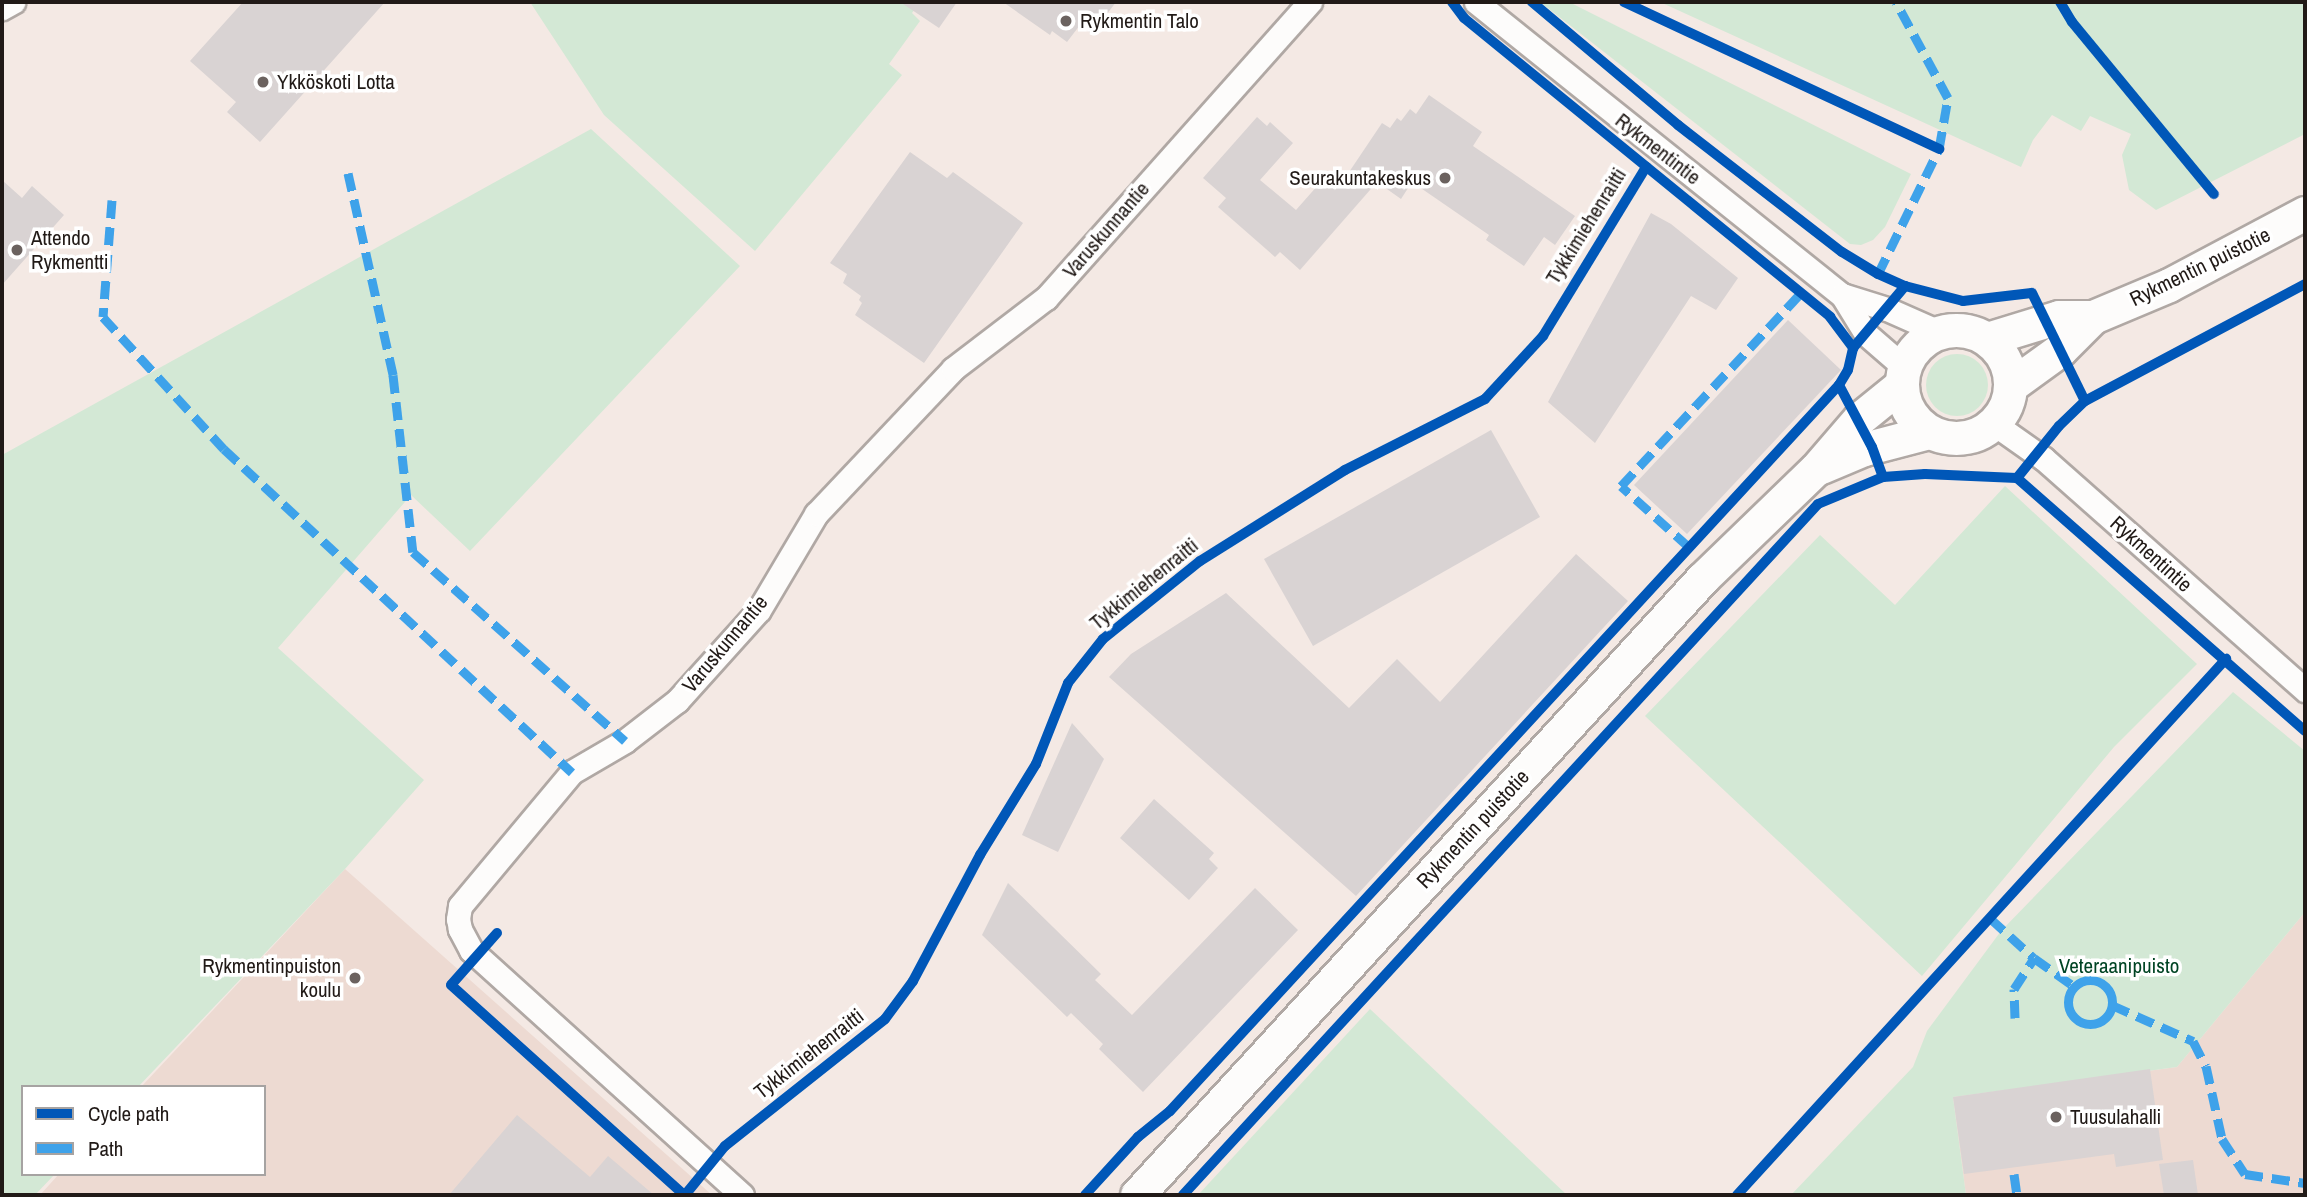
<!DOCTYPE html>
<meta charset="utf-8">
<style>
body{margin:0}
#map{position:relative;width:2307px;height:1197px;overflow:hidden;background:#f4e9e4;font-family:"Archivo Narrow",sans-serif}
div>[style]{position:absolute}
.built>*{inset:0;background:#eddad2}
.green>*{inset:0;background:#d3e8d5}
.round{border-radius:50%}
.building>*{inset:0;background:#d9d3d3}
.roads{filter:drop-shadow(2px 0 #b0a8a4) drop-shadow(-2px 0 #b0a8a4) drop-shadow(0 2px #b0a8a4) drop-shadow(0 -2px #b0a8a4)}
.street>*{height:23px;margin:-11.5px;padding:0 11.5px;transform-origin:11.5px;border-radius:11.5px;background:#fdfcfb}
.secondary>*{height:33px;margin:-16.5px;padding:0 16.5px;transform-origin:16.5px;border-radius:16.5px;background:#fdfcfb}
.secondary>.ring{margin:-16.5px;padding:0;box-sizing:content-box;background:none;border:33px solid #fdfcfb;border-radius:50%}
.quiet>*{height:9px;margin-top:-4.5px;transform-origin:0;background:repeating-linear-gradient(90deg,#3ea2ea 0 18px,transparent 0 27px)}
.quiet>.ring{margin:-4.5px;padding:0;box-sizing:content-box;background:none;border:9px solid #3ea2ea;border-radius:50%}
.cycleway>*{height:10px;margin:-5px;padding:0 5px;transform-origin:5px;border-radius:5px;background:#0057b8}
.dots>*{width:19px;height:19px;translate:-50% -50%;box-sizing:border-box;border:4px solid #fff;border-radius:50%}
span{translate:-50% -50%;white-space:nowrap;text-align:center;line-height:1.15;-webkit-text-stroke:7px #fff;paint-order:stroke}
.poi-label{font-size:21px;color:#211a17}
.left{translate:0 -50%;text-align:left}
.right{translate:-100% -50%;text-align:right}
.street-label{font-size:21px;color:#211a17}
.park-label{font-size:21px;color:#004424}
.frame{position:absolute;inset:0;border:4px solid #211a17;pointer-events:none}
.legend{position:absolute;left:21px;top:1085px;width:245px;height:91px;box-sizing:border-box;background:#fff;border:2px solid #a6a3a2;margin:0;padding:9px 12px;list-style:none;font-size:21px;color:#211a17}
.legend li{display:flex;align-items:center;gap:14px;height:35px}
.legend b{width:35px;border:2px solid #a6a3a2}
</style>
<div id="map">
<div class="built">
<div style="clip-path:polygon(345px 869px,712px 1195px,40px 1195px,59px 1174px,264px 1174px,264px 1087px,141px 1087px)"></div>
<div style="clip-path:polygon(2305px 912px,2305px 1195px,1966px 1195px,1953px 1097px,2177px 1067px)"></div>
</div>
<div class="green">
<div style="clip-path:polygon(530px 2px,920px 2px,912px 13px,920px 21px,889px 64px,902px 75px,755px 251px,604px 115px)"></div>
<div style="clip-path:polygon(1540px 2px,1569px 2px,1911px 174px,1885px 227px,1873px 240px,1861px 245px,1850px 244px)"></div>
<div style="clip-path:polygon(1660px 2px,2305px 2px,2305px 134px,2156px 210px,2129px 190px,2122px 155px,2131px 134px,2090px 116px,2081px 131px,2052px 115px,2033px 140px,2021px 167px)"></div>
<div style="clip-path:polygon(591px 129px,740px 266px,470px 551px,411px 495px,278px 648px,424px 780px,345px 869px,138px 1087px,23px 1087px,23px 1174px,55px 1174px,35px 1195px,2px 1195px,2px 455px)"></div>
<div class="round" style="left:1926px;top:354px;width:62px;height:62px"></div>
<div style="clip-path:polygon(2005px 486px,2197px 664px,2114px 747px,1922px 976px,1645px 716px,1820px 535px,1895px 605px)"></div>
<div style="clip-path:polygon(2233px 692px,2305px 751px,2305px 912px,2177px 1067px,1953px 1097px,1966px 1195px,1791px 1195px,1913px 1067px,1927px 1031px,2001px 931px)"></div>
<div style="clip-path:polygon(1370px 1009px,1567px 1195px,1198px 1195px)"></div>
</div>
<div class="building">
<div style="clip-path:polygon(243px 2px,385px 2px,260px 142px,227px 112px,236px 102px,190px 61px)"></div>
<div style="clip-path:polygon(900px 2px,957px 2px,939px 28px)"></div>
<div style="clip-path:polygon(1003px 2px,1116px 2px,1092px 34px,1080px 25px,1067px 42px,1052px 31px,1050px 35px)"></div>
<div style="clip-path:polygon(1429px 95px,1482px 132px,1473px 146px,1575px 216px,1555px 245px,1544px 237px,1524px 266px,1486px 240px,1489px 235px,1412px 182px,1401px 199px,1377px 182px,1300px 270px,1280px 252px,1275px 257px,1218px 207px,1226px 198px,1203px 178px,1257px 117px,1267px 126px,1270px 122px,1293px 143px,1260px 180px,1296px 210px,1326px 176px,1339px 187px,1382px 123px,1390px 128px,1397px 118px,1401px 121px,1410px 109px,1416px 114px)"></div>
<div style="clip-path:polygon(910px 152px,947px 178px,953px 172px,1023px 223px,924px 363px,855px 315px,862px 303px,859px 300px,861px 296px,843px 283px,847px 274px,830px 263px)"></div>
<div style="clip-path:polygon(2px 180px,22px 198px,32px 186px,64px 215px,2px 285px)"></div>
<div style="clip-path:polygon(1651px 213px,1671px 224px,1738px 278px,1716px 310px,1691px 296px,1595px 443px,1548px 402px)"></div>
<div style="clip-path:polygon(1788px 320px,1841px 370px,1687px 534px,1634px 485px)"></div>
<div style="clip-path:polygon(1491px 430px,1540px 517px,1313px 646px,1264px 559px)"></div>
<div style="clip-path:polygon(1576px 554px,1628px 601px,1356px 896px,1109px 677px,1131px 654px,1226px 593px,1349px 708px,1397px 659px,1440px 702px)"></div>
<div style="clip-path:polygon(1072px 723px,1104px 759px,1058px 852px,1022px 835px)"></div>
<div style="clip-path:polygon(1154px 799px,1214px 853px,1209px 859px,1218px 868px,1189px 900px,1120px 838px)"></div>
<div style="clip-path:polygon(1008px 883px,1101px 974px,1095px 980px,1132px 1015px,1255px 888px,1298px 930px,1143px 1092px,1099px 1049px,1103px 1044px,1071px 1013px,1067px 1017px,982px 935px)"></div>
<div style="clip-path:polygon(2150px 1069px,2163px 1160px,2116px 1167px,2114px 1154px,1964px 1174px,1953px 1097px)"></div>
<div style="clip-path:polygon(517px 1115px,590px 1177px,608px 1156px,654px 1195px,449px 1195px)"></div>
<div style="clip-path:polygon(2193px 1160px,2198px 1195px,2164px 1195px,2159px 1164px)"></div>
</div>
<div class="roads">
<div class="street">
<div style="left:1476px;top:2px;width:469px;rotate:38.7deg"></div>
<div style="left:1842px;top:295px;width:46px;rotate:58.4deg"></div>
<div style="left:1866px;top:334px;width:50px;rotate:41deg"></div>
<div style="left:2px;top:8px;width:13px;rotate:-29deg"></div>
<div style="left:1842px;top:295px;width:47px;rotate:17.3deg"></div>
<div style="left:1887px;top:309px;width:57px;rotate:23.9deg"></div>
<div style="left:1993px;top:423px;width:62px;rotate:35.2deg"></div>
<div style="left:2044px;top:459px;width:349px;rotate:41.5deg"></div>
<div style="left:742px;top:1195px;width:365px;rotate:-137.9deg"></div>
<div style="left:471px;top:950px;width:24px;rotate:-118deg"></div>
<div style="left:460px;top:929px;width:10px;rotate:-101deg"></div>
<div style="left:458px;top:919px;width:13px;rotate:-81deg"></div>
<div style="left:460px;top:906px;width:175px;rotate:-50.1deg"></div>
<div style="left:572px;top:772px;width:61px;rotate:-30.3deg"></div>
<div style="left:625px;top:741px;width:66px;rotate:-37.6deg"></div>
<div style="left:677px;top:701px;width:122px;rotate:-48deg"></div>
<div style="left:759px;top:610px;width:112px;rotate:-59.3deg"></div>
<div style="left:816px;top:514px;width:199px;rotate:-46.6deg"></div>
<div style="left:953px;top:369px;width:117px;rotate:-37.4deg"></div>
<div style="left:1046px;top:298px;width:397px;rotate:-48.3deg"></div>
</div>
<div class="secondary">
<div class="ring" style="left:1902px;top:330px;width:75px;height:75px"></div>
<div style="left:1987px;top:339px;width:75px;rotate:-17deg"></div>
<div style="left:2059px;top:317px;width:34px"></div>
<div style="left:2010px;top:386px;width:62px;rotate:-35.8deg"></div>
<div style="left:2060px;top:350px;width:47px;rotate:-45deg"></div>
<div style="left:2093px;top:317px;width:82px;rotate:-22.8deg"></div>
<div style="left:2169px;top:285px;width:154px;rotate:-27.9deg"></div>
<div style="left:1821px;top:467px;width:47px;rotate:-22.7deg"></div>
<div style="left:1864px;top:449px;width:67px;rotate:-14.7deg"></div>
<div style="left:1137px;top:1195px;width:836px;rotate:-47.47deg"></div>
<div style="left:1702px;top:579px;width:158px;rotate:-44deg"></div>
<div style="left:1816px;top:469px;width:66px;rotate:-49.3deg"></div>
<div style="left:1859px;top:419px;width:54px;rotate:-39deg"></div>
</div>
</div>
<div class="quiet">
<div style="left:348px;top:173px;width:207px;rotate:77.4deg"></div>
<div style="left:393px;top:375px;width:178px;rotate:83.6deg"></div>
<div style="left:413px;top:552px;width:284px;rotate:41.7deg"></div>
<div style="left:112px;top:200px;width:117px;rotate:94.4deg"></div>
<div style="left:103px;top:317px;width:179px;rotate:47.5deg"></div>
<div style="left:224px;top:449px;width:475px;rotate:42.9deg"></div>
<div style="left:1878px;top:274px;width:139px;rotate:-64deg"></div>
<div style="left:1939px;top:149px;width:52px;rotate:-80deg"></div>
<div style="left:1948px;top:98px;width:109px;rotate:-118.4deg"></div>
<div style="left:1689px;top:547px;width:91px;rotate:-138.1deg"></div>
<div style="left:1621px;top:486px;width:264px;rotate:-47deg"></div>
<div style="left:1990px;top:918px;width:59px;rotate:42.3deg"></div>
<div class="ring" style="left:2068px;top:980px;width:35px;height:35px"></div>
<div style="left:2112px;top:1005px;width:89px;rotate:24deg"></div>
<div style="left:2193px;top:1041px;width:28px;rotate:63deg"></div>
<div style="left:2206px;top:1066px;width:75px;rotate:77.6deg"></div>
<div style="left:2222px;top:1139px;width:42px;rotate:56.7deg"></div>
<div style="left:2245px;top:1174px;width:61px;rotate:8.5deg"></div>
<div style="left:2015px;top:1018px;width:29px;rotate:-92deg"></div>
<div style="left:2014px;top:989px;width:37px;rotate:-57deg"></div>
<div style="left:2034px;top:958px;width:50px;rotate:35.3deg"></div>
<div style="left:2014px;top:1174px;width:21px;rotate:82deg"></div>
</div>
<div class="cycleway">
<div style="left:1452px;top:2px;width:20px;rotate:53deg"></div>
<div style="left:1464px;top:18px;width:473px;rotate:39.2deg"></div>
<div style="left:1830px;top:317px;width:39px;rotate:53deg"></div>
<div style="left:1532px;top:2px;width:191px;rotate:40.1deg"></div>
<div style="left:1678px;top:125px;width:207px;rotate:37.8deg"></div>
<div style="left:1842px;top:252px;width:42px;rotate:31.4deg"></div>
<div style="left:1878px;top:274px;width:30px;rotate:24deg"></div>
<div style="left:1905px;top:286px;width:60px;rotate:14.5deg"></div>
<div style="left:1963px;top:301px;width:69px;rotate:-6.6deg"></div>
<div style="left:2032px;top:293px;width:120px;rotate:63.9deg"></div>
<div style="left:1624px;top:2px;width:348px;rotate:25deg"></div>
<div style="left:2060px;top:2px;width:23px;rotate:59deg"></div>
<div style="left:2072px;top:22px;width:223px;rotate:50.5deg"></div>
<div style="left:1839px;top:385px;width:70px;rotate:62deg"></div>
<div style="left:1872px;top:447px;width:32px;rotate:70deg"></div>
<div style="left:2017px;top:478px;width:383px;rotate:41.3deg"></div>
<div style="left:497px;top:933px;width:69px;rotate:131.5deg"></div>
<div style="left:451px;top:985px;width:314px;rotate:42deg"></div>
<div style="left:685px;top:1195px;width:63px;rotate:-50.8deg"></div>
<div style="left:725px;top:1146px;width:204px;rotate:-38.4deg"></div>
<div style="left:885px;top:1019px;width:47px;rotate:-53.6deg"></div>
<div style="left:913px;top:981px;width:143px;rotate:-62deg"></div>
<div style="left:980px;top:855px;width:107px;rotate:-58.4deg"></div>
<div style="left:1036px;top:764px;width:87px;rotate:-68.4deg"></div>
<div style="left:1068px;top:683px;width:56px;rotate:-51.5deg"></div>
<div style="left:1103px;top:639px;width:124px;rotate:-38.8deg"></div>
<div style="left:1200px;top:561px;width:171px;rotate:-32.1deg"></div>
<div style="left:1345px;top:470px;width:157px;rotate:-26.9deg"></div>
<div style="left:1485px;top:399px;width:86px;rotate:-47.4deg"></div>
<div style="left:1543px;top:336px;width:198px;rotate:-58.6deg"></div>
<div style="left:1085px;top:1195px;width:79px;rotate:-47.6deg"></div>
<div style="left:1138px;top:1137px;width:41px;rotate:-39.1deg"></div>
<div style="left:1170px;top:1111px;width:987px;rotate:-47.34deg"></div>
<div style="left:1839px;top:385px;width:17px;rotate:-59deg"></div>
<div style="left:1848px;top:370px;width:23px;rotate:-77deg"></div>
<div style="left:1853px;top:348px;width:81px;rotate:-50deg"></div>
<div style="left:1183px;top:1195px;width:938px;rotate:-47.42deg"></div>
<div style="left:1818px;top:504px;width:70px;rotate:-22.6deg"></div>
<div style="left:1883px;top:477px;width:42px;rotate:-4.1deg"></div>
<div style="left:1925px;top:474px;width:92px;rotate:2.5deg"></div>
<div style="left:2017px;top:478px;width:67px;rotate:-51.1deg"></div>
<div style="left:2059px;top:426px;width:36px;rotate:-44deg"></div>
<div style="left:2085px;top:401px;width:249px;rotate:-28deg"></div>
<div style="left:1737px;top:1195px;width:726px;rotate:-47.63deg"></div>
</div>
<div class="dots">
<div style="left:1066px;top:21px;background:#6b625f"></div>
<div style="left:263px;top:82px;background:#6b625f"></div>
<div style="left:1445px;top:178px;background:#6b625f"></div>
<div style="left:17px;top:250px;background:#6b625f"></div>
<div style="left:355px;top:978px;background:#6b625f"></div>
<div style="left:2056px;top:1117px;background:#6b625f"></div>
</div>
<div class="poi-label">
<span class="left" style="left:1080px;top:21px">Rykmentin Talo</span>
<span class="left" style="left:277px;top:82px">Ykköskoti Lotta</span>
<span class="right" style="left:1431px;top:178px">Seurakuntakeskus</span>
<span class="left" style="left:31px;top:250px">Attendo<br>Rykmentti</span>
<span class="right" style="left:341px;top:978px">Rykmentinpuiston<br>koulu</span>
<span class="left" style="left:2070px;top:1117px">Tuusulahalli</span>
</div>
<div class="street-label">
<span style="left:1658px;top:149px;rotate:38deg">Rykmentintie</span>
<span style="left:1586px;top:226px;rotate:-58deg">Tykkimiehenraitti</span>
<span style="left:1106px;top:230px;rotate:-49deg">Varuskunnantie</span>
<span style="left:2200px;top:267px;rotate:-26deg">Rykmentin puistotie</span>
<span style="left:2151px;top:554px;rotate:42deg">Rykmentintie</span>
<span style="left:1144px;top:584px;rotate:-39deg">Tykkimiehenraitti</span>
<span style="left:725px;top:644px;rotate:-50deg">Varuskunnantie</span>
<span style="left:1473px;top:829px;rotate:-47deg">Rykmentin puistotie</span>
<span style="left:809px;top:1054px;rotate:-38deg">Tykkimiehenraitti</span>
</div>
<div class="park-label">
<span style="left:2119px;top:966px">Veteraanipuisto</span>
</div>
<div class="frame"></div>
<ul class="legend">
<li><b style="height:9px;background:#0057b8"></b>Cycle path</li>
<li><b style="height:9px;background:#3ea2ea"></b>Path</li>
</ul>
</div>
